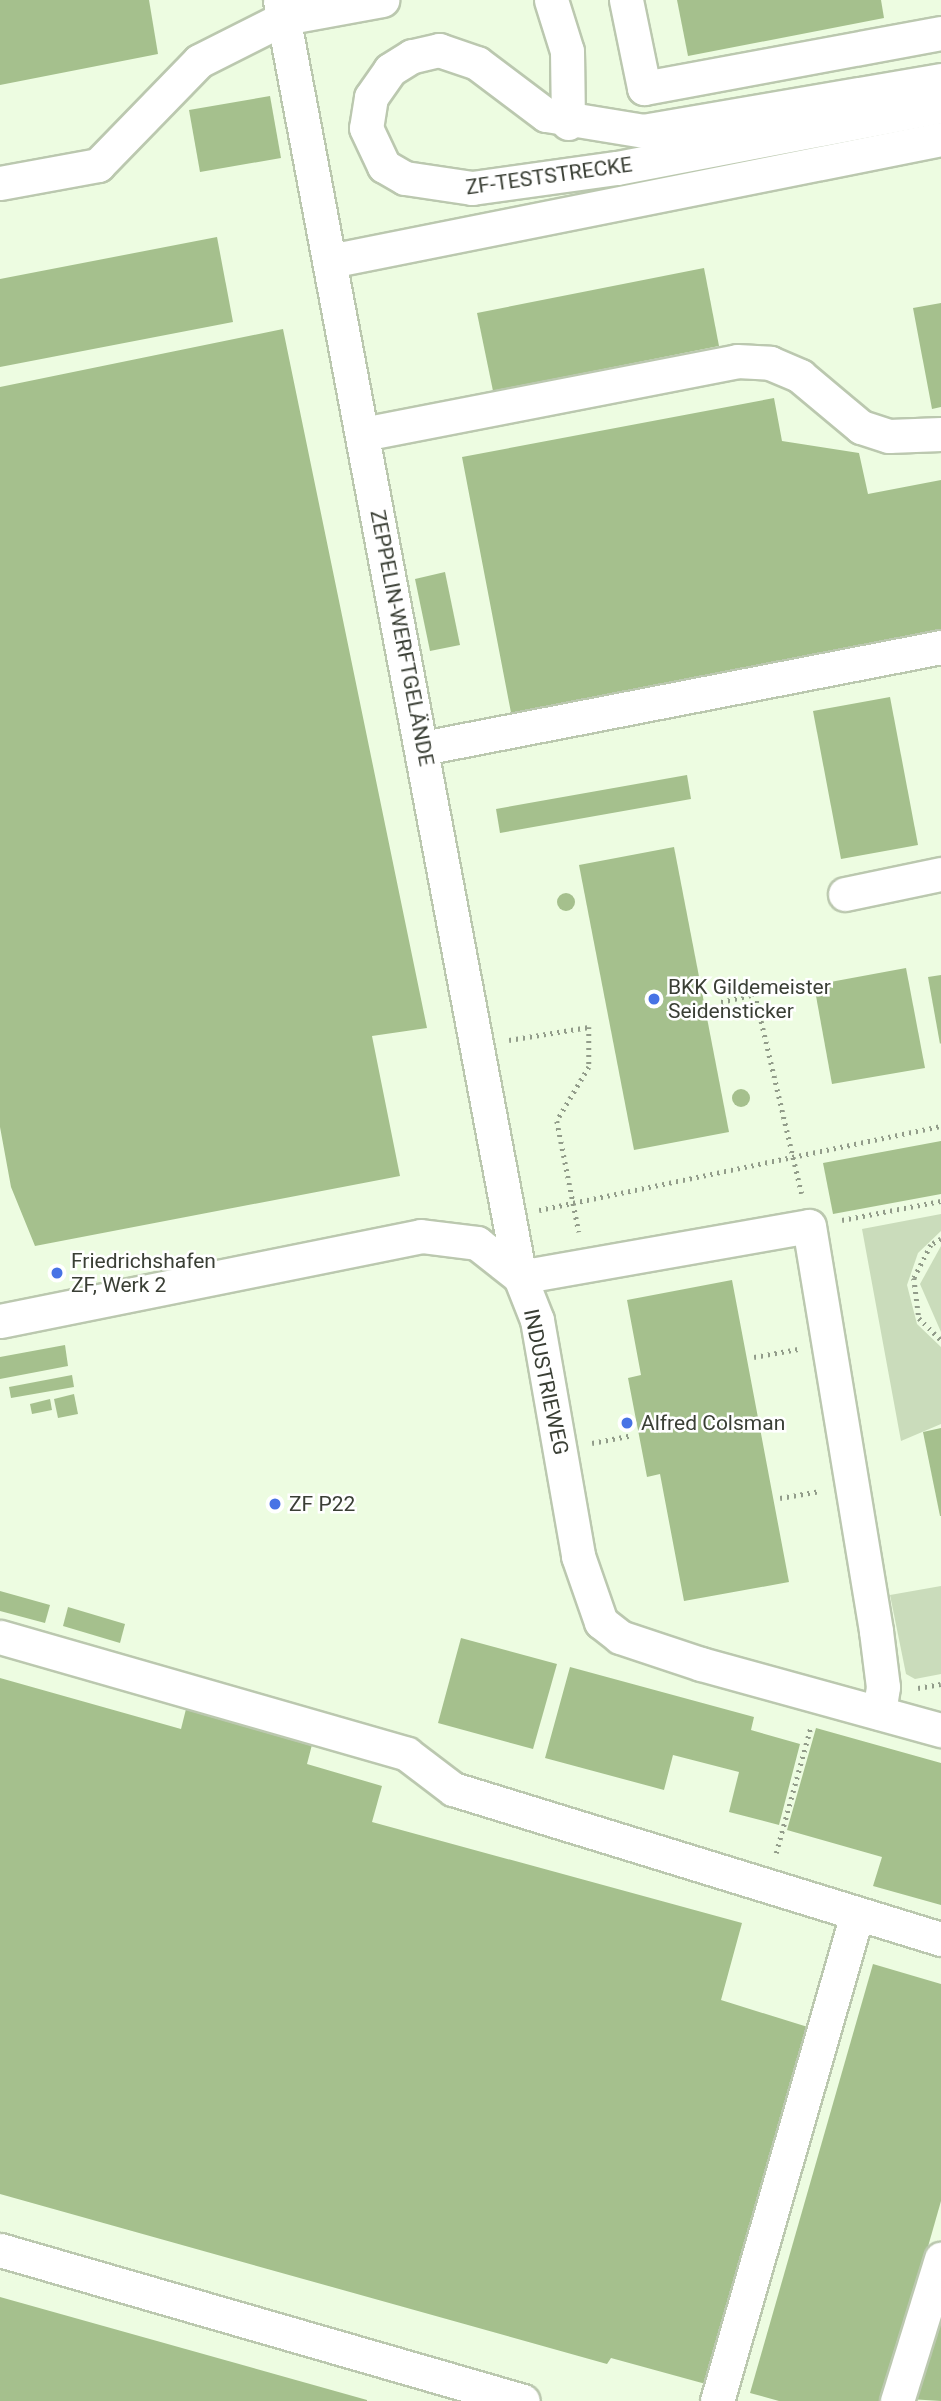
<!DOCTYPE html>
<meta charset="utf-8">
<style>
body{margin:0}
#map{position:relative;width:941px;height:2401px;overflow:hidden;background:#edfce1;font-family:Roboto,sans-serif}
div>[style]{position:absolute}
.green>*{inset:0;background:#cadcbb}
.building>*{inset:0;background:#a5c08d}
.round{border-radius:50%}
.path>*{height:4.5px;margin-top:-2.25px;transform-origin:0;background:repeating-linear-gradient(90deg,#929c8a 0 2px,transparent 0 7px)}
.roads{filter:drop-shadow(2px 0 #bbc8af) drop-shadow(-2px 0 #bbc8af) drop-shadow(0 2px #bbc8af) drop-shadow(0 -2px #bbc8af)}
.minor>*{height:33px;margin:-16.5px;padding:0 16.5px;transform-origin:16.5px;border-radius:16.5px;background:#fff}
.dots>*{width:19px;height:19px;translate:-50% -50%;box-sizing:border-box;border:4px solid #fff;border-radius:50%}
span{translate:-50% -50%;white-space:nowrap;text-align:center;line-height:1.15;-webkit-text-stroke:5px #fff;paint-order:stroke}
.street-label{font-size:21px;color:#3a3f35}
.poi-label{font-size:21px;color:#3a3f35}
.left{translate:0 -50%;text-align:left}
</style>
<div id="map">
<div class="green">
<div style="clip-path:polygon(941px 1214px,941px 1231px,918px 1253px,907px 1285px,917px 1324px,941px 1347px,941px 1424px,901px 1441px,862px 1229px)"></div>
<div style="clip-path:polygon(941px 1246px,941px 1332px,920px 1284px)"></div>
<div style="clip-path:polygon(941px 1586px,941px 1674px,915px 1679px,906px 1674px,890px 1595px)"></div>
</div>
<div class="building">
<div style="clip-path:polygon(0 0,149px 0,158px 54px,0 85px)"></div>
<div style="clip-path:polygon(677px 0,881px 0,884px 18px,688px 56px)"></div>
<div style="clip-path:polygon(270px 96px,281px 158px,200px 172px,189px 110px)"></div>
<div style="clip-path:polygon(217px 237px,233px 322px,0 367px,0 279px)"></div>
<div style="clip-path:polygon(704px 268px,719px 346px,493px 391px,477px 313px)"></div>
<div style="clip-path:polygon(941px 303px,941px 407px,932px 409px,913px 308px)"></div>
<div style="clip-path:polygon(283px 329px,427px 1028px,372px 1036px,400px 1176px,35px 1246px,11px 1187px,0 1127px,0 387px)"></div>
<div style="clip-path:polygon(774px 398px,782px 441px,859px 453px,868px 494px,941px 480px,941px 636px,512px 718px,462px 457px)"></div>
<div style="clip-path:polygon(445px 572px,460px 645px,430px 651px,415px 579px)"></div>
<div style="clip-path:polygon(890px 697px,918px 845px,841px 859px,813px 711px)"></div>
<div style="clip-path:polygon(687px 775px,691px 799px,500px 833px,496px 809px)"></div>
<div style="clip-path:polygon(674px 847px,729px 1132px,634px 1150px,579px 865px)"></div>
<div class="round" style="left:557px;top:893px;width:18px;height:18px"></div>
<div style="clip-path:polygon(906px 968px,925px 1068px,832px 1084px,814px 985px)"></div>
<div style="clip-path:polygon(941px 975px,941px 1043px,940px 1044px,928px 977px)"></div>
<div class="round" style="left:732px;top:1089px;width:18px;height:18px"></div>
<div style="clip-path:polygon(941px 1141px,941px 1194px,833px 1214px,823px 1163px)"></div>
<div style="clip-path:polygon(732px 1280px,789px 1582px,684px 1601px,660px 1474px,647px 1477px,628px 1378px,641px 1375px,627px 1300px)"></div>
<div style="clip-path:polygon(65px 1345px,68px 1366px,0 1379px,0 1357px)"></div>
<div style="clip-path:polygon(72px 1375px,74px 1387px,11px 1398px,9px 1387px)"></div>
<div style="clip-path:polygon(74px 1394px,78px 1414px,58px 1418px,54px 1399px)"></div>
<div style="clip-path:polygon(50px 1399px,52px 1410px,32px 1414px,30px 1404px)"></div>
<div style="clip-path:polygon(941px 1428px,941px 1516px,940px 1516px,923px 1432px)"></div>
<div style="clip-path:polygon(0 1591px,50px 1605px,45px 1623px,0 1611px)"></div>
<div style="clip-path:polygon(68px 1607px,125px 1624px,120px 1643px,63px 1626px)"></div>
<div style="clip-path:polygon(461px 1638px,557px 1664px,533px 1749px,438px 1723px)"></div>
<div style="clip-path:polygon(570px 1667px,754px 1717px,751px 1730px,800px 1744px,779px 1825px,729px 1812px,739px 1772px,673px 1755px,664px 1790px,545px 1758px)"></div>
<div style="clip-path:polygon(0 1678px,181px 1729px,188px 1701px,314px 1737px,307px 1764px,382px 1786px,372px 1822px,742px 1923px,721px 2000px,811px 2028px,713px 2386px,611px 2358px,607px 2364px,0 2194px)"></div>
<div style="clip-path:polygon(816px 1728px,941px 1763px,941px 1905px,873px 1886px,882px 1857px,787px 1830px)"></div>
<div style="clip-path:polygon(873px 1964px,941px 1984px,941px 2201px,884px 2401px,779px 2401px,750px 2393px)"></div>
<div style="clip-path:polygon(0 2297px,367px 2400px,367px 2401px,0 2401px)"></div>
<div style="clip-path:polygon(941px 2301px,941px 2401px,909px 2399px)"></div>
</div>
<div class="path">
<div style="left:721px;top:1002px;width:35px;rotate:-13deg"></div>
<div style="left:755px;top:994px;width:205px;rotate:76.8deg"></div>
<div style="left:509px;top:1040px;width:81px;rotate:-9.2deg"></div>
<div style="left:589px;top:1027px;width:40px;rotate:90deg"></div>
<div style="left:589px;top:1067px;width:63px;rotate:120.7deg"></div>
<div style="left:557px;top:1121px;width:113px;rotate:78.8deg"></div>
<div style="left:539px;top:1210px;width:411px;rotate:-11.8deg"></div>
<div style="left:842px;top:1220px;width:101px;rotate:-10.9deg"></div>
<div style="left:941px;top:1239px;width:12px;rotate:149deg"></div>
<div style="left:931px;top:1245px;width:37px;rotate:117deg"></div>
<div style="left:914px;top:1278px;width:40px;rotate:82.9deg"></div>
<div style="left:919px;top:1318px;width:31px;rotate:45deg"></div>
<div style="left:754px;top:1357px;width:45px;rotate:-10.3deg"></div>
<div style="left:592px;top:1443px;width:38px;rotate:-11deg"></div>
<div style="left:780px;top:1498px;width:41px;rotate:-9.9deg"></div>
<div style="left:918px;top:1688px;width:23px;rotate:-10deg"></div>
<div style="left:776px;top:1853px;width:132px;rotate:-74.6deg"></div>
</div>
<div class="roads">
<div class="minor">
<div style="left:280px;top:0;width:1299px;rotate:79.36deg"></div>
<div style="left:520px;top:1277px;width:293px;rotate:-10deg"></div>
<div style="left:809px;top:1226px;width:411px;rotate:80.6deg"></div>
<div style="left:876px;top:1631px;width:56px;rotate:82.9deg"></div>
<div style="left:883px;top:1687px;width:26px;rotate:99deg"></div>
<div style="left:551px;top:0;width:53px;rotate:72.6deg"></div>
<div style="left:567px;top:51px;width:72px;rotate:89.2deg"></div>
<div style="left:626px;top:0;width:90px;rotate:78.4deg"></div>
<div style="left:644px;top:88px;width:302px;rotate:-10.5deg"></div>
<div style="left:941px;top:80px;width:301px;rotate:170.3deg"></div>
<div style="left:644px;top:131px;width:99px;rotate:-170.7deg"></div>
<div style="left:546px;top:115px;width:86px;rotate:-143deg"></div>
<div style="left:477px;top:63px;width:40px;rotate:-161.1deg"></div>
<div style="left:439px;top:50px;width:28px;rotate:167deg"></div>
<div style="left:412px;top:56px;width:26px;rotate:148deg"></div>
<div style="left:390px;top:70px;width:33px;rotate:125deg"></div>
<div style="left:371px;top:97px;width:31px;rotate:99deg"></div>
<div style="left:366px;top:128px;width:42px;rotate:64.7deg"></div>
<div style="left:384px;top:166px;width:24px;rotate:30deg"></div>
<div style="left:405px;top:178px;width:68px;rotate:8.5deg"></div>
<div style="left:472px;top:188px;width:146px;rotate:-7.9deg"></div>
<div style="left:617px;top:168px;width:330px;rotate:-10.8deg"></div>
<div style="left:0;top:183px;width:100px;rotate:-10.4deg"></div>
<div style="left:98px;top:165px;width:145px;rotate:-45.8deg"></div>
<div style="left:199px;top:61px;width:95px;rotate:-26.8deg"></div>
<div style="left:284px;top:18px;width:100px;rotate:-10.4deg"></div>
<div style="left:330px;top:261px;width:623px;rotate:-11.29deg"></div>
<div style="left:363px;top:434px;width:381px;rotate:-11deg"></div>
<div style="left:737px;top:361px;width:33px;rotate:3deg"></div>
<div style="left:770px;top:363px;width:33px;rotate:23deg"></div>
<div style="left:800px;top:376px;width:80px;rotate:39.9deg"></div>
<div style="left:861px;top:427px;width:29px;rotate:18deg"></div>
<div style="left:889px;top:436px;width:52px;rotate:-2.2deg"></div>
<div style="left:423px;top:748px;width:528px;rotate:-11.03deg"></div>
<div style="left:845px;top:894px;width:98px;rotate:-11.8deg"></div>
<div style="left:0;top:1321px;width:429px;rotate:-11.4deg"></div>
<div style="left:421px;top:1236px;width:56px;rotate:7.1deg"></div>
<div style="left:477px;top:1243px;width:55px;rotate:38.3deg"></div>
<div style="left:520px;top:1277px;width:46px;rotate:68.4deg"></div>
<div style="left:537px;top:1320px;width:240px;rotate:80.1deg"></div>
<div style="left:578px;top:1556px;width:70px;rotate:70.8deg"></div>
<div style="left:601px;top:1622px;width:24px;rotate:38deg"></div>
<div style="left:620px;top:1637px;width:85px;rotate:18.4deg"></div>
<div style="left:701px;top:1664px;width:249px;rotate:15.4deg"></div>
<div style="left:0;top:1637px;width:423px;rotate:16deg"></div>
<div style="left:407px;top:1754px;width:58px;rotate:37.3deg"></div>
<div style="left:453px;top:1789px;width:511px;rotate:17.09deg"></div>
<div style="left:0;top:2250px;width:544px;rotate:16.1deg"></div>
<div style="left:717px;top:2401px;width:507px;rotate:-73.96deg"></div>
<div style="left:897px;top:2401px;width:149px;rotate:-72.8deg"></div>
</div>
</div>
<div class="dots">
<div style="left:654px;top:999px;background:#4773e5"></div>
<div style="left:57px;top:1273px;background:#4773e5"></div>
<div style="left:627px;top:1423px;background:#4773e5"></div>
<div style="left:275px;top:1504px;background:#4773e5"></div>
</div>
<div class="street-label">
<span style="left:549px;top:176px;rotate:-8deg">ZF-TESTSTRECKE</span>
<span style="left:402px;top:638px;rotate:79deg">ZEPPELIN-WERFTGELÄNDE</span>
<span style="left:546px;top:1382px;rotate:78deg">INDUSTRIEWEG</span>
</div>
<div class="poi-label">
<span class="left" style="left:668px;top:999px">BKK Gildemeister<br>Seidensticker</span>
<span class="left" style="left:71px;top:1273px">Friedrichshafen<br>ZF, Werk 2</span>
<span class="left" style="left:641px;top:1423px">Alfred Colsman</span>
<span class="left" style="left:289px;top:1504px">ZF P22</span>
</div>
</div>
